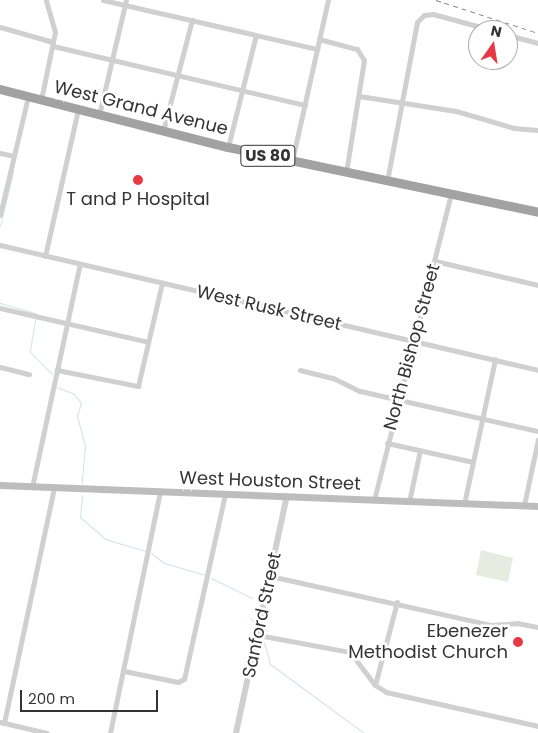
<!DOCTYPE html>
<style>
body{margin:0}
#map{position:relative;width:538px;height:733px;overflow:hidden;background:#fff;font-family:Poppins,sans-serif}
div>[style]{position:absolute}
.green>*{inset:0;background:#e6ecdf}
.stream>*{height:1px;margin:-0.5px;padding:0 0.5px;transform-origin:0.5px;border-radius:0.5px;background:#cfe2ee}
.minor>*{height:5px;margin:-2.5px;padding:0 2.5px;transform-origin:2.5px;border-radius:2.5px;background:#d0d0d0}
.tertiary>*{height:6px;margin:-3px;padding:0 3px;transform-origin:3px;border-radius:3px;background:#d0d0d0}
.secondary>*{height:7px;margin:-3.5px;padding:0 3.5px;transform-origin:3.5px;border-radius:3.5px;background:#bdbdbd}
.trunk>*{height:9px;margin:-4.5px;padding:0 4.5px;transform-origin:4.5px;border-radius:4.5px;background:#a2a2a2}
.rail>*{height:1px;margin-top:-0.5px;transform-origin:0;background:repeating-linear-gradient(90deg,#888 0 5px,transparent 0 9px)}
.dots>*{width:14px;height:14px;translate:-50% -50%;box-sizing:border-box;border:2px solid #fff;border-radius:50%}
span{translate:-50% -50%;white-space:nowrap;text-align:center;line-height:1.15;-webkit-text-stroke:5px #fff;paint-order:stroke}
.shield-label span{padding:1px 4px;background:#fff;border:1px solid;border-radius:4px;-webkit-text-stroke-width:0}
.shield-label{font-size:16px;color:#333;font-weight:700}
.street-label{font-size:18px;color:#333}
.poi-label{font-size:18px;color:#333}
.right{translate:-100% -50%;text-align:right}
.north{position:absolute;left:468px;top:20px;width:50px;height:50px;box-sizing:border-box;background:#fff;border:1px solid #adadad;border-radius:50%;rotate:13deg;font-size:14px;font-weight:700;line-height:20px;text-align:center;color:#333}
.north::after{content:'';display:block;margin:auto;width:18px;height:22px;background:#e63946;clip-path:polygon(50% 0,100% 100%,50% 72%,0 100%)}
.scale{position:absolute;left:20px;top:690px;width:138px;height:22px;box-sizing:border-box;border:2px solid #333;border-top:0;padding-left:6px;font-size:15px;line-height:18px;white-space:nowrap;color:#333;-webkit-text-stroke:4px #fff;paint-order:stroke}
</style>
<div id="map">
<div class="green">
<div style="clip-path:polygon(481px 550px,513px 558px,508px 582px,476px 575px)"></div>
</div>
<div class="stream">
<div style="left:0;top:226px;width:56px;rotate:-76.5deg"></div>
<div style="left:0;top:303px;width:37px;rotate:16deg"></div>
<div style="left:35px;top:319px;width:33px;rotate:99deg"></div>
<div style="left:30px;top:352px;width:31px;rotate:45deg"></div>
<div style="left:57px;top:387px;width:18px;rotate:22deg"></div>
<div style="left:74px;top:394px;width:11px;rotate:52deg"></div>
<div style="left:81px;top:403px;width:14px;rotate:107deg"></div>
<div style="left:77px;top:416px;width:30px;rotate:75deg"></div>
<div style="left:85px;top:445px;width:38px;rotate:95deg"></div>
<div style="left:82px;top:495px;width:22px;rotate:95deg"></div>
<div style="left:80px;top:517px;width:33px;rotate:41deg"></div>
<div style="left:105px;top:539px;width:42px;rotate:16.7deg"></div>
<div style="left:151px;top:553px;width:16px;rotate:38deg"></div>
<div style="left:164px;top:563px;width:43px;rotate:16.3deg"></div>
<div style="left:211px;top:578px;width:46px;rotate:26deg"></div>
<div style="left:251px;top:618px;width:7px;rotate:56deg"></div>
<div style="left:265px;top:628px;width:4px;rotate:56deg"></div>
<div style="left:264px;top:642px;width:23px;rotate:75deg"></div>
<div style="left:270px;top:664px;width:117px;rotate:36.3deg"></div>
</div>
<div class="minor">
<div style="left:103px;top:0;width:220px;rotate:12.9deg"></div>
<div style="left:0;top:27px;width:55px;rotate:15.8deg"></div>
<div style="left:508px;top:35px;width:31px;rotate:15deg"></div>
<div style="left:319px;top:39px;width:39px;rotate:15deg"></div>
<div style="left:357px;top:49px;width:13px;rotate:58deg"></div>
<div style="left:364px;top:60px;width:113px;rotate:99.1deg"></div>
<div style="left:53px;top:46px;width:259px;rotate:13.2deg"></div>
<div style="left:359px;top:96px;width:98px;rotate:8.8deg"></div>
<div style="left:456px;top:111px;width:60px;rotate:16.3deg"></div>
<div style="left:514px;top:128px;width:24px;rotate:5deg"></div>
<div style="left:41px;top:100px;width:69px;rotate:-78.4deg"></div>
<div style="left:55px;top:32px;width:33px;rotate:-106deg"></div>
<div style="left:99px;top:115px;width:118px;rotate:-76.8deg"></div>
<div style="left:163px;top:131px;width:115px;rotate:-75.4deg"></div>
<div style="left:228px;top:147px;width:115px;rotate:-76deg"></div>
<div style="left:0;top:153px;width:14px;rotate:12deg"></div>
<div style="left:292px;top:161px;width:165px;rotate:-77.4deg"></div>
<div style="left:387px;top:181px;width:162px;rotate:-79.3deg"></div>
<div style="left:417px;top:22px;width:10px;rotate:-45deg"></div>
<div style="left:424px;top:15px;width:9px;rotate:-6deg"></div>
<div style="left:433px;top:14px;width:61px;rotate:15.2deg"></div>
<div style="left:0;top:215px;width:121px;rotate:-76.7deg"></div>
<div style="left:0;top:245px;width:552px;rotate:13.08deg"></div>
<div style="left:45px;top:256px;width:150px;rotate:-77.3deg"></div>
<div style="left:435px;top:261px;width:106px;rotate:13.1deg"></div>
<div style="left:0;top:308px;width:152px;rotate:12.9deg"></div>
<div style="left:0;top:367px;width:30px;rotate:14deg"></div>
<div style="left:57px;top:370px;width:83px;rotate:11.2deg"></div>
<div style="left:138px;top:386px;width:106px;rotate:-76.9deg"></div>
<div style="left:300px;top:370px;width:34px;rotate:14deg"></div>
<div style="left:333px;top:378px;width:30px;rotate:26deg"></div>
<div style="left:360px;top:391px;width:182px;rotate:12.7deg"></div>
<div style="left:387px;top:443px;width:88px;rotate:12.5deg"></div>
<div style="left:32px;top:487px;width:228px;rotate:-77.9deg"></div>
<div style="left:374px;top:500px;width:316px;rotate:-75.9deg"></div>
<div style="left:409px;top:502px;width:53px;rotate:-78.1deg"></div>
<div style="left:464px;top:504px;width:148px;rotate:-77.9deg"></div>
<div style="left:524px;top:505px;width:67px;rotate:-78deg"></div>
<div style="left:270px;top:576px;width:226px;rotate:12.5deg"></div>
<div style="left:491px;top:625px;width:26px;rotate:-4deg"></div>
<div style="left:517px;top:623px;width:21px;rotate:11deg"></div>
<div style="left:258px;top:635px;width:94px;rotate:10.5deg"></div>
<div style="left:350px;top:652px;width:41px;rotate:52.9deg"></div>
<div style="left:375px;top:685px;width:13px;rotate:32deg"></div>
<div style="left:386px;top:692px;width:156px;rotate:12.6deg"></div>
<div style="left:124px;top:671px;width:55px;rotate:11.5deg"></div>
<div style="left:178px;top:682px;width:7px;rotate:-27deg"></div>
<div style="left:184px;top:679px;width:189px;rotate:-77.5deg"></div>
<div style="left:375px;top:685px;width:86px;rotate:-75.2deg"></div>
<div style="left:0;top:722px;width:48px;rotate:13.2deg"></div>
<div style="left:4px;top:723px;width:240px;rotate:-78deg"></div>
<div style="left:110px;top:733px;width:246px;rotate:-78.3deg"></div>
</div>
<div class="tertiary">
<div style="left:236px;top:733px;width:242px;rotate:-77.9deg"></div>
</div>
<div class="secondary">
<div style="left:0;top:485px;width:538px;rotate:2.24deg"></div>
</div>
<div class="trunk">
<div style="left:0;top:89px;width:235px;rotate:14.3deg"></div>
<div style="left:228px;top:147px;width:317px;rotate:11.8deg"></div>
</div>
<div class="rail">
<div style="left:436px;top:0;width:107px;rotate:17.9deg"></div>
</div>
<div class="dots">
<div style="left:138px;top:180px;background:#e63946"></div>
<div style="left:518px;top:642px;background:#e63946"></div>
</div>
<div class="shield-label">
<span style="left:268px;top:156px">US 80</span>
</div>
<div class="street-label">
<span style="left:141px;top:108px;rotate:14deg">West Grand Avenue</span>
<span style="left:269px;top:308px;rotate:13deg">West Rusk Street</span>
<span style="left:412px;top:347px;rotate:-75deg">North Bishop Street</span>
<span style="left:270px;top:481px;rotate:2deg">West Houston Street</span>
<span style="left:262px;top:615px;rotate:-78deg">Sanford Street</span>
</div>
<div class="poi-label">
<span style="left:138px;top:199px">T and P Hospital</span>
<span class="right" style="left:508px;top:642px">Ebenezer<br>Methodist Church</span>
</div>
<div class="north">N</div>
<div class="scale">200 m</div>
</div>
